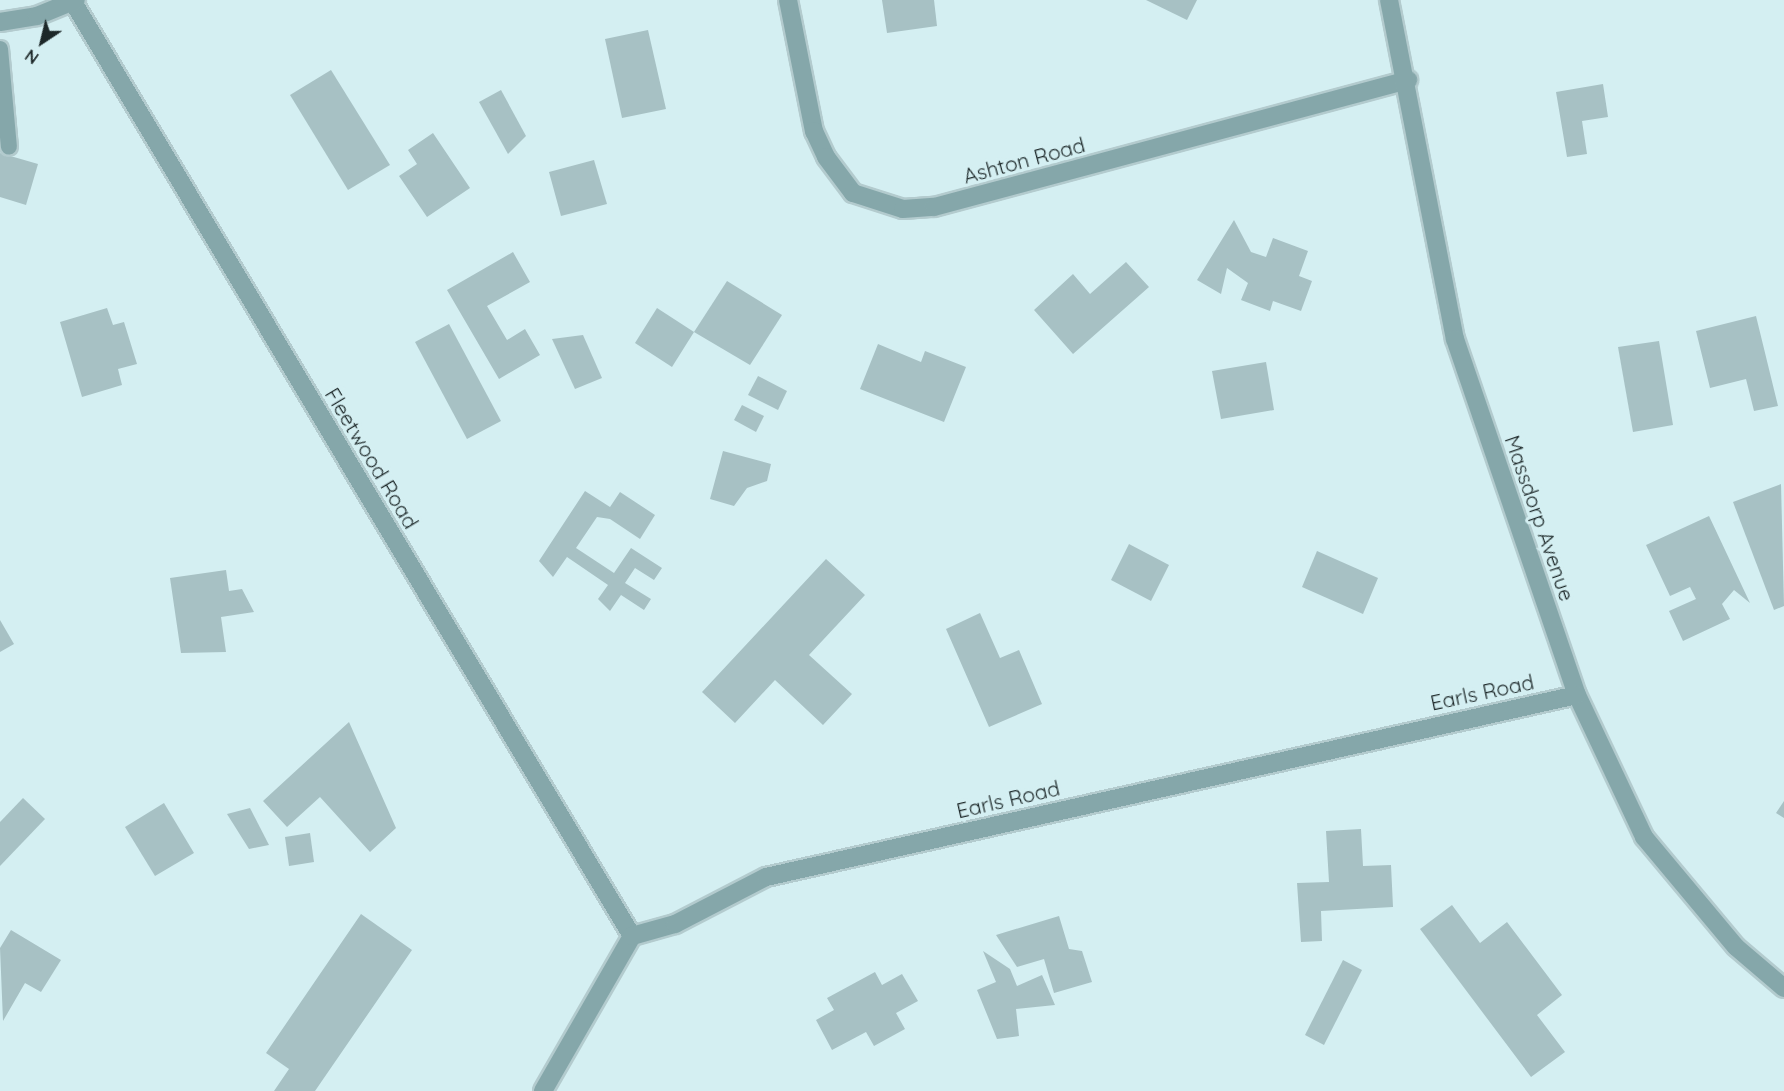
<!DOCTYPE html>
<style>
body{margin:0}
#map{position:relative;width:1784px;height:1091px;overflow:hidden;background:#d4eff2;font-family:Quicksand,sans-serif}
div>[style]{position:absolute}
.building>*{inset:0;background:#a7c1c4}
.roads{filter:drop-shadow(2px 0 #b3cbce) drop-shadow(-2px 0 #b3cbce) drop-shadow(0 2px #b3cbce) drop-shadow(0 -2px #b3cbce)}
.lane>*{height:16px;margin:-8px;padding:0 8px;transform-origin:8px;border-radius:8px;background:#85a7aa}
.street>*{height:18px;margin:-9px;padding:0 9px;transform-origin:9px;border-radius:9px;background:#85a7aa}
span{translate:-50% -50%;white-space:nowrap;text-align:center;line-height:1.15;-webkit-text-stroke:6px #d4eff2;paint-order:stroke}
.street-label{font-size:21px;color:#1d2829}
.north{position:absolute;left:12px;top:12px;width:60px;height:60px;-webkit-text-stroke:4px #d4eff2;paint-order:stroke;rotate:215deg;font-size:16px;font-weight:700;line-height:24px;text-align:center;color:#1d2829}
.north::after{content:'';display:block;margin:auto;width:21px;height:27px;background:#1d2829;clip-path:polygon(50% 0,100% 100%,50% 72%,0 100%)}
</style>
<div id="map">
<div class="building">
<div style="clip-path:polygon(882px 0,934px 0,937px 26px,887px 33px)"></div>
<div style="clip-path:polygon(1146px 0,1197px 0,1187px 20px)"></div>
<div style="clip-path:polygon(648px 30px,666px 109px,622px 118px,605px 39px)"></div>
<div style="clip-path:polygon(331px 70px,390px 165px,348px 190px,290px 95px)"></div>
<div style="clip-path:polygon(1603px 84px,1608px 117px,1582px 121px,1587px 154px,1567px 157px,1556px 92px)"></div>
<div style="clip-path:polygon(501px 90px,526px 136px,508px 154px,479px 102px)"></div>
<div style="clip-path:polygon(433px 133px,470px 188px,427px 217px,399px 176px,417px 164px,408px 150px)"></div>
<div style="clip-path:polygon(0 153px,38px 164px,26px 205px,0 197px)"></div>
<div style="clip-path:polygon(594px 160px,607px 204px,561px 216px,549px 172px)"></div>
<div style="clip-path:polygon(1234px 220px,1251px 252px,1266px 257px,1273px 238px,1308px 251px,1299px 276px,1312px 281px,1301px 311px,1273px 301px,1270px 311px,1241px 300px,1248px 283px,1227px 268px,1221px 294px,1197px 280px)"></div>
<div style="clip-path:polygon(513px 252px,530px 282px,487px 306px,507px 340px,525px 329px,540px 355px,499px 379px,447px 290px)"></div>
<div style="clip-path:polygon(1126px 262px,1149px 287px,1073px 354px,1034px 310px,1073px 274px,1090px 294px)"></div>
<div style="clip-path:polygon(727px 281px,782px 315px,750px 365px,694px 332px)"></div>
<div style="clip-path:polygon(107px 308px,113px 325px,124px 322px,137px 364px,118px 369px,122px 385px,82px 397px,60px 322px)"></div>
<div style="clip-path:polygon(657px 308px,694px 332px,672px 367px,635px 343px)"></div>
<div style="clip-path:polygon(1756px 316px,1778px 406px,1754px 411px,1746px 379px,1710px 388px,1696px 331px)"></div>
<div style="clip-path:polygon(449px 324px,501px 421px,467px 439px,415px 342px)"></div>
<div style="clip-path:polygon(583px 335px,602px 378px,575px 389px,552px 339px)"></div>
<div style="clip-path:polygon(1659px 341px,1673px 425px,1633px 432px,1618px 347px)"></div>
<div style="clip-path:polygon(878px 344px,921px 362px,925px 351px,966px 367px,944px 422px,860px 389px)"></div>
<div style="clip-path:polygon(1266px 362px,1274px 410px,1221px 419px,1212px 371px)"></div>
<div style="clip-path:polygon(758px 376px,787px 391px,778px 410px,748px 395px)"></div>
<div style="clip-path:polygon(742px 405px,764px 416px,756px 432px,734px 420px)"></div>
<div style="clip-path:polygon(723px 451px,771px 464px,767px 481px,747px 488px,734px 506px,710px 499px)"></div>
<div style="clip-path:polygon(1781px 484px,1784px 606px,1774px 610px,1733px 502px)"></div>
<div style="clip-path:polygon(585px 491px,610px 507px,620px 492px,655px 515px,640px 539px,610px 519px,597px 517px,576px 548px,614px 573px,631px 548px,662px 568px,654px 580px,635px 568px,625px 583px,651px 599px,644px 610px,621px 595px,610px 611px,598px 599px,608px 585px,567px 557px,553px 577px,539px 561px)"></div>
<div style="clip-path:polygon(1709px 516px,1750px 603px,1734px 590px,1722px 604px,1730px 619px,1683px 641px,1669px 611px,1696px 599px,1690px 587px,1670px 596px,1646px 545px)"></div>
<div style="clip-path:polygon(1129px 544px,1169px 565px,1151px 601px,1111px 580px)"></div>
<div style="clip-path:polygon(1317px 551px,1378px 578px,1363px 614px,1302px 587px)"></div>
<div style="clip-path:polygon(826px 559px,865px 595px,809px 655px,852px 694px,823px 725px,775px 680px,735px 723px,702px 692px)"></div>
<div style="clip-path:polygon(226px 570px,229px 591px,242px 589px,254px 612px,221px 617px,226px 652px,181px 653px,170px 578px)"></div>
<div style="clip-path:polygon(980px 613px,1000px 658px,1019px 650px,1042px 704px,989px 727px,946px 629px)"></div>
<div style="clip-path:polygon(0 620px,14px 644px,0 652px)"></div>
<div style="clip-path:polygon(349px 722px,396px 828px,370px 852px,320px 797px,287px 827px,263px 801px)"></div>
<div style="clip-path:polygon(23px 798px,45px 819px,0 866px,0 822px)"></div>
<div style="clip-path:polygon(1784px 801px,1784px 818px,1776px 813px)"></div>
<div style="clip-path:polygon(164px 803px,194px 853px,155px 876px,125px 827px)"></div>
<div style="clip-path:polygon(250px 808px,269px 845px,249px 849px,227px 814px)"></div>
<div style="clip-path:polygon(1361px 829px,1363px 866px,1391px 865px,1393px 907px,1321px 911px,1322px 941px,1301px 942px,1297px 883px,1329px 882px,1326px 831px)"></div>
<div style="clip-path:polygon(310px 833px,314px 862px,289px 866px,285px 837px)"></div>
<div style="clip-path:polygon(1452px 905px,1480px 943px,1507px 922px,1562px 995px,1537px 1015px,1565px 1052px,1531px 1077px,1420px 929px)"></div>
<div style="clip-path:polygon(361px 914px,412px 950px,315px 1091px,274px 1091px,289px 1069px,266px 1053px)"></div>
<div style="clip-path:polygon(1059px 916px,1069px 949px,1082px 951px,1092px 982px,1054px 993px,1044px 959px,1017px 967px,996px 935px)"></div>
<div style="clip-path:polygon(11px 930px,61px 960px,41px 992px,25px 983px,3px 1021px,0 948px)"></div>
<div style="clip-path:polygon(983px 951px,1010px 969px,1017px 986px,1042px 975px,1055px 1005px,1016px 1009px,1019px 1036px,997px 1039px,977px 990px,996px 982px)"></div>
<div style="clip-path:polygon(1343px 960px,1362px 970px,1324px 1045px,1305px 1035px)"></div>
<div style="clip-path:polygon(875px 972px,882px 985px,902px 974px,918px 1001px,896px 1013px,905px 1029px,874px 1046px,866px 1032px,832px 1050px,816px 1020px,834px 1010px,827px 998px)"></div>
</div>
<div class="roads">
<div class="lane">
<div style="left:0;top:49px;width:98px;rotate:84.8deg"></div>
</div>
<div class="street">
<div style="left:788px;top:0;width:134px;rotate:78.8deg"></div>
<div style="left:814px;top:131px;width:29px;rotate:65deg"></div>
<div style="left:826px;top:157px;width:45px;rotate:53.1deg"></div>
<div style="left:853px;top:193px;width:52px;rotate:17.7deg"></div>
<div style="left:903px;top:209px;width:31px;rotate:-4deg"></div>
<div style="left:934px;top:207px;width:491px;rotate:-15deg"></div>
<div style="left:1389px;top:0;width:345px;rotate:79deg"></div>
<div style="left:1455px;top:339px;width:376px;rotate:71.1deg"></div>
<div style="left:1577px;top:695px;width:157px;rotate:64.7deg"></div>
<div style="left:1644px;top:837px;width:143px;rotate:50.1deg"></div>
<div style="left:1736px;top:947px;width:63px;rotate:40.5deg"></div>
<div style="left:73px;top:2px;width:1089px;rotate:59.1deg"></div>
<div style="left:0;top:22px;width:37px;rotate:-9deg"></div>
<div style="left:37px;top:16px;width:42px;rotate:-22.3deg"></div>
<div style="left:543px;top:1091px;width:179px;rotate:-60.1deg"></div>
<div style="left:632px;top:936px;width:45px;rotate:-15.6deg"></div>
<div style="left:675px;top:924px;width:102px;rotate:-27.3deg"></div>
<div style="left:766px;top:877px;width:831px;rotate:-12.65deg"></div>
</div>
</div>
<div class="street-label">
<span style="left:1024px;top:160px;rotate:-15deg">Ashton Road</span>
<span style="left:372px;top:458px;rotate:59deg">Fleetwood Road</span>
<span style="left:1540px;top:518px;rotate:71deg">Massdorp Avenue</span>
<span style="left:1482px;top:692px;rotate:-12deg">Earls Road</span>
<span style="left:1008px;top:799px;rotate:-13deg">Earls Road</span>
</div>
<div class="north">N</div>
</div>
